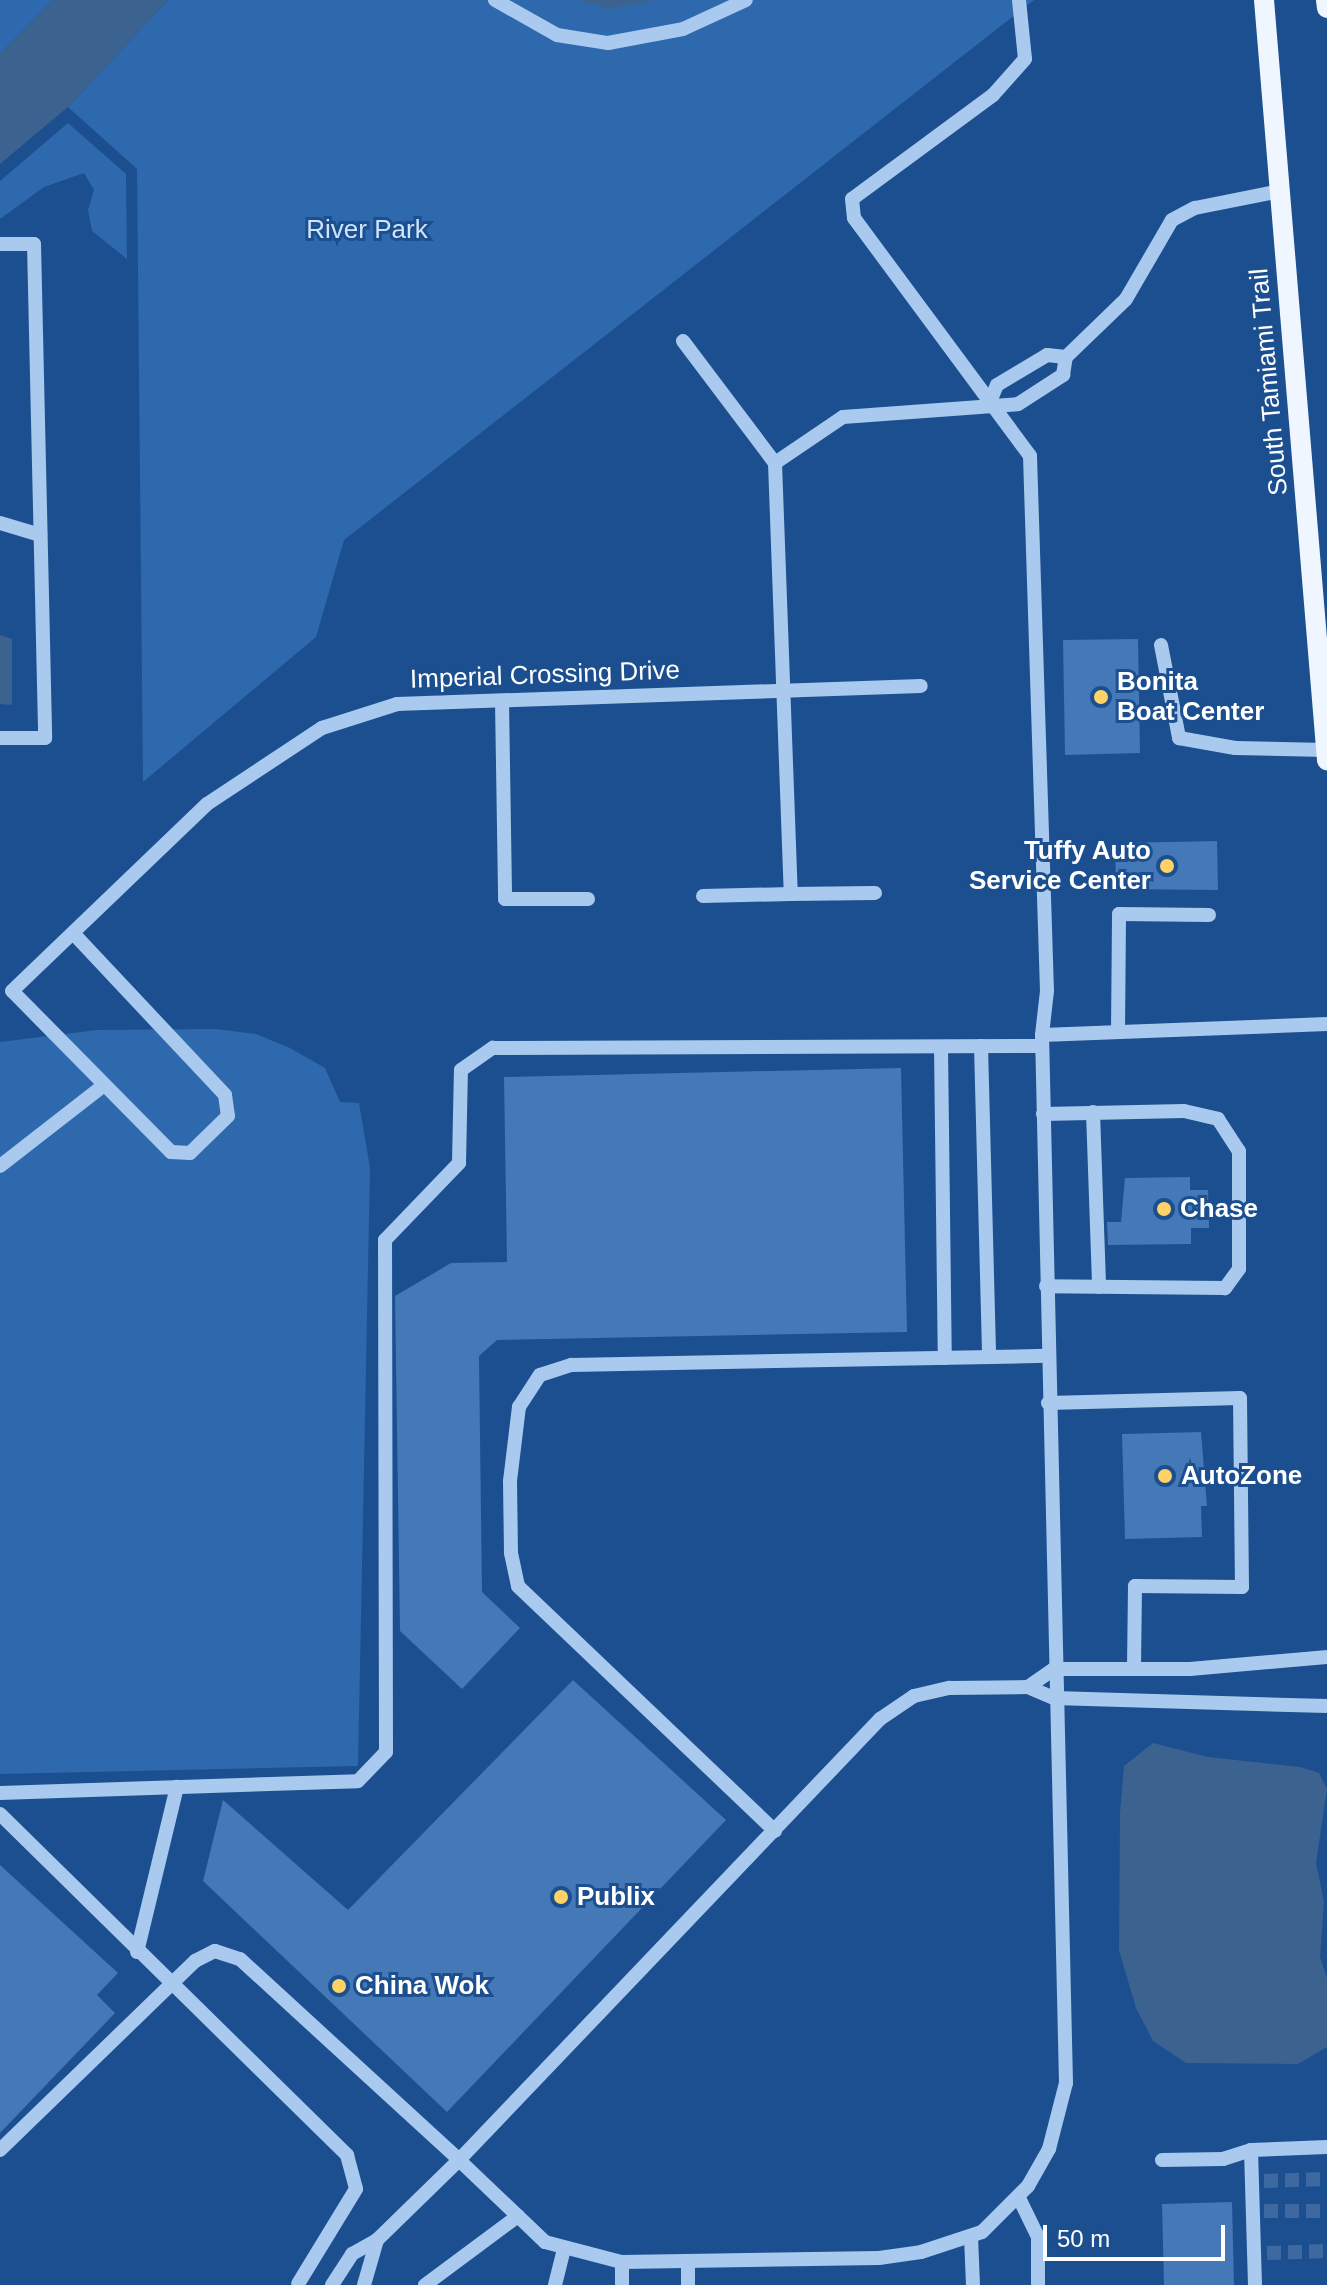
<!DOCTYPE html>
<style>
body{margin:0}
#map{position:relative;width:1327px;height:2285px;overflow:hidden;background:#1b4f8f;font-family:Helvetica,sans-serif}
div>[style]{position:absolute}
.green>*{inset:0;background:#2e69ad}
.water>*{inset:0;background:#3c6290}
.building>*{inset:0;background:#4478b7}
.minor-tunnel>*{height:14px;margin-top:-7px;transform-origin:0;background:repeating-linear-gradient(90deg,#3d69a0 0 14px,transparent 0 21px)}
.minor>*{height:14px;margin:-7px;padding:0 7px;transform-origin:7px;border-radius:7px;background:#a9c9ee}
.major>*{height:20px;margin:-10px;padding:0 10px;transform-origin:10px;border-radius:10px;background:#f0f6ff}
.dots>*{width:22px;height:22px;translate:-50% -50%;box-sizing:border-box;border:4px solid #1b4f8f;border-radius:50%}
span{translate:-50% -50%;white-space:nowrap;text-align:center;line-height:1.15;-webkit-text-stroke:6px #1b4f8f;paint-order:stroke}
.park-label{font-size:26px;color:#cfe3fa}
.street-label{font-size:26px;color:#fff}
.poi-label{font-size:26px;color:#fff;font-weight:700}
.left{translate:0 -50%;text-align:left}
.right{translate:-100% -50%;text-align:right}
.scale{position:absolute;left:1043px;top:2225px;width:182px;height:36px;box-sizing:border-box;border:4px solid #fff;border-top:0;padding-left:10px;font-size:24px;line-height:28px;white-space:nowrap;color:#fff;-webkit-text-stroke:6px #1b4f8f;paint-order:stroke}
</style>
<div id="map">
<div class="green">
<div style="clip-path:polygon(0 0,53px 0,0 54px)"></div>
<div style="clip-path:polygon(168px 0,1034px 0,344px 540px,316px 637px,143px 782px,137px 169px,68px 107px)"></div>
<div style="clip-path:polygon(68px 123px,126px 174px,127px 259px,92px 231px,88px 210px,94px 190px,84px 173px,44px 187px,0 219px,0 181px)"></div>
<div style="clip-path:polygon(216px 1029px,256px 1034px,290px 1048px,325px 1068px,340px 1102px,359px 1103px,370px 1168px,358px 1766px,0 1774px,0 1042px,97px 1030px)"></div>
</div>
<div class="water">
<div style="clip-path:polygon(53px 0,168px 0,68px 107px,0 164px,0 54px)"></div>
<div style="clip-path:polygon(579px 0,655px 0,608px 9px)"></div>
<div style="clip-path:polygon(0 635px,12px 639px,12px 705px,0 704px)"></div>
<div style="clip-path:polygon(1153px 1743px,1208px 1757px,1300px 1767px,1319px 1773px,1327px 1789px,1316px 1863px,1324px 1902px,1320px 1957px,1327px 1978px,1327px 2047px,1298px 2064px,1186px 2063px,1153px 2041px,1136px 2008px,1119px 1950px,1120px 1813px,1124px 1766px)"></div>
</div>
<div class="building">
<div style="clip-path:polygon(1138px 639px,1140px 753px,1065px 755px,1063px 640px)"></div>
<div style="clip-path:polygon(1217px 841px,1218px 890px,1116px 889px,1115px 843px)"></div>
<div style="clip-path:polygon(901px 1068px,907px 1332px,497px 1340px,479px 1356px,482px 1592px,520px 1628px,462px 1689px,400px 1631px,395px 1296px,451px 1263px,507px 1262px,504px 1077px)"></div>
<div style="clip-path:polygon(1190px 1177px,1190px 1190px,1208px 1190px,1209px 1228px,1191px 1228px,1191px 1244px,1108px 1245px,1107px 1222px,1121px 1222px,1125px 1178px)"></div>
<div style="clip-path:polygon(1201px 1432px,1207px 1506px,1201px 1506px,1202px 1537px,1125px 1539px,1122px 1434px)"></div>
<div style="clip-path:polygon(573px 1680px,726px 1820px,447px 2112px,203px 1881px,223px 1800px,348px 1910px)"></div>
<div style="clip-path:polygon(0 1865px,118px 1973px,97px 1995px,115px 2013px,0 2133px)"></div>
<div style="clip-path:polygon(1232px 2202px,1234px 2285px,1164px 2285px,1162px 2204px)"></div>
</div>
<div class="minor-tunnel">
<div style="left:1264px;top:2181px;width:63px;rotate:-1.8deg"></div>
<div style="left:1264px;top:2211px;width:63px"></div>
<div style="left:1267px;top:2253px;width:60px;rotate:-1.9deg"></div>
</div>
<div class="minor">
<div style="left:495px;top:0;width:71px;rotate:29.4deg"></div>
<div style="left:557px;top:35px;width:52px;rotate:8.9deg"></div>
<div style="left:608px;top:43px;width:76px;rotate:-10.6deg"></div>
<div style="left:683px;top:29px;width:69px;rotate:-24.7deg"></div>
<div style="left:1019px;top:0;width:59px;rotate:84.2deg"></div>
<div style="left:1025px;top:59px;width:48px;rotate:131.6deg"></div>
<div style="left:993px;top:95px;width:175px;rotate:143.6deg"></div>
<div style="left:852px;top:199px;width:19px;rotate:84deg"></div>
<div style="left:854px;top:218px;width:296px;rotate:53.5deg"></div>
<div style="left:1030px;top:456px;width:535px;rotate:88.18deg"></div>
<div style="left:1047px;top:991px;width:44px;rotate:96.5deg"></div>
<div style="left:0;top:244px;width:34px"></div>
<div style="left:34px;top:244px;width:494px;rotate:88.7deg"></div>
<div style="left:45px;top:738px;width:45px;rotate:180deg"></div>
<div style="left:683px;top:341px;width:153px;rotate:53deg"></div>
<div style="left:775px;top:463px;width:82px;rotate:-34.1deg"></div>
<div style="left:843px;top:417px;width:175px;rotate:-4.2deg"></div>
<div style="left:1018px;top:404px;width:54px;rotate:-32.8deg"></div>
<div style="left:1063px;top:375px;width:18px;rotate:-81deg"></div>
<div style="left:1066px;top:357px;width:83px;rotate:-44deg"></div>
<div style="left:1126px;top:299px;width:91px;rotate:-59.8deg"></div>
<div style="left:1172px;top:220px;width:26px;rotate:-28deg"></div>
<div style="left:1195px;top:208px;width:87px;rotate:-11.3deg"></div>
<div style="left:990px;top:402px;width:18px;rotate:-68deg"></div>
<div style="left:997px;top:385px;width:58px;rotate:-31deg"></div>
<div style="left:1047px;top:355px;width:19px;rotate:6deg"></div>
<div style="left:775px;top:463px;width:431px;rotate:87.9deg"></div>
<div style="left:791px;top:894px;width:84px;rotate:-0.7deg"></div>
<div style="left:0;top:523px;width:42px;rotate:16.7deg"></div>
<div style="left:1161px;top:645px;width:95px;rotate:79deg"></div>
<div style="left:1179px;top:738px;width:57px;rotate:10.1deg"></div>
<div style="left:1235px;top:748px;width:91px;rotate:1.3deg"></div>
<div style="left:502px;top:701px;width:198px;rotate:89.1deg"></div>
<div style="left:505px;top:899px;width:83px"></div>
<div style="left:703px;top:896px;width:88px;rotate:-1.3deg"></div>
<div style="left:73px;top:933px;width:222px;rotate:46.8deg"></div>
<div style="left:225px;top:1095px;width:21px;rotate:82deg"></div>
<div style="left:228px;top:1116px;width:53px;rotate:135.8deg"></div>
<div style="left:190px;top:1153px;width:19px;rotate:-177deg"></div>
<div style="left:171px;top:1152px;width:226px;rotate:-134.6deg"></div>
<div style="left:12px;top:991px;width:270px;rotate:-43.8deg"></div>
<div style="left:207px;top:804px;width:138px;rotate:-33.5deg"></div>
<div style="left:322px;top:728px;width:79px;rotate:-17.7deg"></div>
<div style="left:397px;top:704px;width:524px;rotate:-1.97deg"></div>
<div style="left:1118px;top:1032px;width:118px;rotate:-89.5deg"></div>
<div style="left:1119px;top:914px;width:90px;rotate:0.6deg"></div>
<div style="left:981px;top:1046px;width:310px;rotate:88.5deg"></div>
<div style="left:941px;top:1047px;width:311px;rotate:89.3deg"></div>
<div style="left:1093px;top:1112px;width:175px;rotate:88deg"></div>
<div style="left:1043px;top:1114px;width:141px;rotate:-1.2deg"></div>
<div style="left:1184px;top:1111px;width:35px;rotate:13deg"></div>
<div style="left:1218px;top:1119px;width:38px;rotate:57deg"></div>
<div style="left:1239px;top:1151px;width:118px;rotate:90deg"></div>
<div style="left:1239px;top:1269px;width:24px;rotate:126deg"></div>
<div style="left:1225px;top:1288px;width:179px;rotate:-179.4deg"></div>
<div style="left:0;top:1166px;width:132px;rotate:-37.9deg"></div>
<div style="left:1048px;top:1403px;width:192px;rotate:-1.5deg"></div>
<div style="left:1240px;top:1398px;width:189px;rotate:89.4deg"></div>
<div style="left:1242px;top:1587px;width:107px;rotate:-179.5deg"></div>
<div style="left:1135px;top:1586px;width:83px;rotate:90.7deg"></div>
<div style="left:1028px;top:1687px;width:32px;rotate:-35deg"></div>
<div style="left:1054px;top:1669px;width:136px"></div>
<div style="left:1190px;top:1669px;width:138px;rotate:-5deg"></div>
<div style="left:0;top:1793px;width:358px;rotate:-1.9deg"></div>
<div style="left:358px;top:1781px;width:40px;rotate:-46deg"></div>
<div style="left:386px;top:1752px;width:512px;rotate:-90.11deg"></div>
<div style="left:385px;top:1240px;width:107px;rotate:-46.1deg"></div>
<div style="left:459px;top:1163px;width:93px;rotate:-88.8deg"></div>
<div style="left:461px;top:1070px;width:39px;rotate:-35deg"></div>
<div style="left:493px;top:1048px;width:549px;rotate:-0.21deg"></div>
<div style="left:0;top:1814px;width:487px;rotate:44.5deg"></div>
<div style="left:347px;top:2155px;width:35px;rotate:75deg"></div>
<div style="left:356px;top:2189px;width:111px;rotate:121.4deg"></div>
<div style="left:775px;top:1831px;width:355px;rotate:-136.4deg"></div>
<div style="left:518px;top:1586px;width:34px;rotate:-102deg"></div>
<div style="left:511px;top:1553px;width:72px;rotate:-90.8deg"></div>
<div style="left:510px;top:1481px;width:75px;rotate:-83.1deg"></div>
<div style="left:519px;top:1407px;width:38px;rotate:-57deg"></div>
<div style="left:540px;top:1375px;width:33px;rotate:-18deg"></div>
<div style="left:571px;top:1365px;width:476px;rotate:-1.1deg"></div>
<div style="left:137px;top:1952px;width:170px;rotate:-76.4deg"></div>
<div style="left:0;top:2150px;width:272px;rotate:-44.1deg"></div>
<div style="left:195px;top:1961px;width:22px;rotate:-27deg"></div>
<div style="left:215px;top:1951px;width:26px;rotate:18deg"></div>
<div style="left:240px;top:1959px;width:297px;rotate:42.5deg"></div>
<div style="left:459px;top:2160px;width:610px;rotate:-46.33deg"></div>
<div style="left:880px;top:1719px;width:41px;rotate:-34.1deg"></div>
<div style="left:914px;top:1696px;width:37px;rotate:-13deg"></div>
<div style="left:950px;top:1688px;width:78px;rotate:-0.7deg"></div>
<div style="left:1028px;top:1687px;width:28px;rotate:23deg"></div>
<div style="left:1054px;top:1698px;width:273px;rotate:1.7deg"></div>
<div style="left:1251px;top:2150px;width:76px;rotate:-2.3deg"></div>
<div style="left:1162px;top:2160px;width:61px;rotate:-0.9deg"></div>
<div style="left:1223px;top:2159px;width:29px;rotate:-18deg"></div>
<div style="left:1251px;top:2150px;width:135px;rotate:88.3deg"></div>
<div style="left:1019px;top:2198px;width:43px;rotate:64deg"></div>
<div style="left:1038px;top:2237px;width:48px;rotate:90deg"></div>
<div style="left:971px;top:2237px;width:48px;rotate:87.6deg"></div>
<div style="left:622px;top:2262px;width:23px;rotate:90deg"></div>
<div style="left:688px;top:2264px;width:21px;rotate:90deg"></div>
<div style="left:332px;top:2285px;width:37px;rotate:-57deg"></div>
<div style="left:352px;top:2254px;width:29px;rotate:-29deg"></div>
<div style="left:377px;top:2240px;width:115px;rotate:-44.3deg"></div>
<div style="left:459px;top:2160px;width:119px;rotate:43.6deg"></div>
<div style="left:545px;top:2242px;width:80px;rotate:14.6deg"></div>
<div style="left:622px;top:2262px;width:257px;rotate:-0.9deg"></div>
<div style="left:879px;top:2258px;width:42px;rotate:-8.1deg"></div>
<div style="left:921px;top:2252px;width:64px;rotate:-18.2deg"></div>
<div style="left:982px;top:2232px;width:65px;rotate:-45deg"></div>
<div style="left:1028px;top:2186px;width:43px;rotate:-60.4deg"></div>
<div style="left:1049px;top:2149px;width:68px;rotate:-75.6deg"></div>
<div style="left:1066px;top:2083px;width:1048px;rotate:-91.31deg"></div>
<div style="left:1042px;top:1035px;width:285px;rotate:-2.2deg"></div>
<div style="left:364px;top:2285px;width:47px;rotate:-73.9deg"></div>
<div style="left:425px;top:2285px;width:116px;rotate:-36.6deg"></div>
<div style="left:555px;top:2285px;width:38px;rotate:-76deg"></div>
</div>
<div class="major">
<div style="left:1264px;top:0;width:763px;rotate:85.26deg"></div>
<div style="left:1326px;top:0;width:8px;rotate:83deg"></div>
</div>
<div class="dots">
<div style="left:1101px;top:697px;background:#ffd166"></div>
<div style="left:1167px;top:866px;background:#ffd166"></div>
<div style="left:1164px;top:1209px;background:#ffd166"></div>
<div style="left:1165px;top:1476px;background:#ffd166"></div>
<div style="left:561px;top:1897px;background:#ffd166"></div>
<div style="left:339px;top:1986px;background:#ffd166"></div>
</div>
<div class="park-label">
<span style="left:367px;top:230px">River Park</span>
</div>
<div class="street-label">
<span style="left:1269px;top:382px;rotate:-95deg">South Tamiami Trail</span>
<span style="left:545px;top:675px;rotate:-2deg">Imperial Crossing Drive</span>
</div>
<div class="poi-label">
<span class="left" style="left:1117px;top:697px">Bonita<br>Boat Center</span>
<span class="right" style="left:1151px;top:866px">Tuffy Auto<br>Service Center</span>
<span class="left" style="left:1180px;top:1209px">Chase</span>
<span class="left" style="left:1181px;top:1476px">AutoZone</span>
<span class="left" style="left:577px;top:1897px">Publix</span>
<span class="left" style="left:355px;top:1986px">China Wok</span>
</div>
<div class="scale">50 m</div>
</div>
